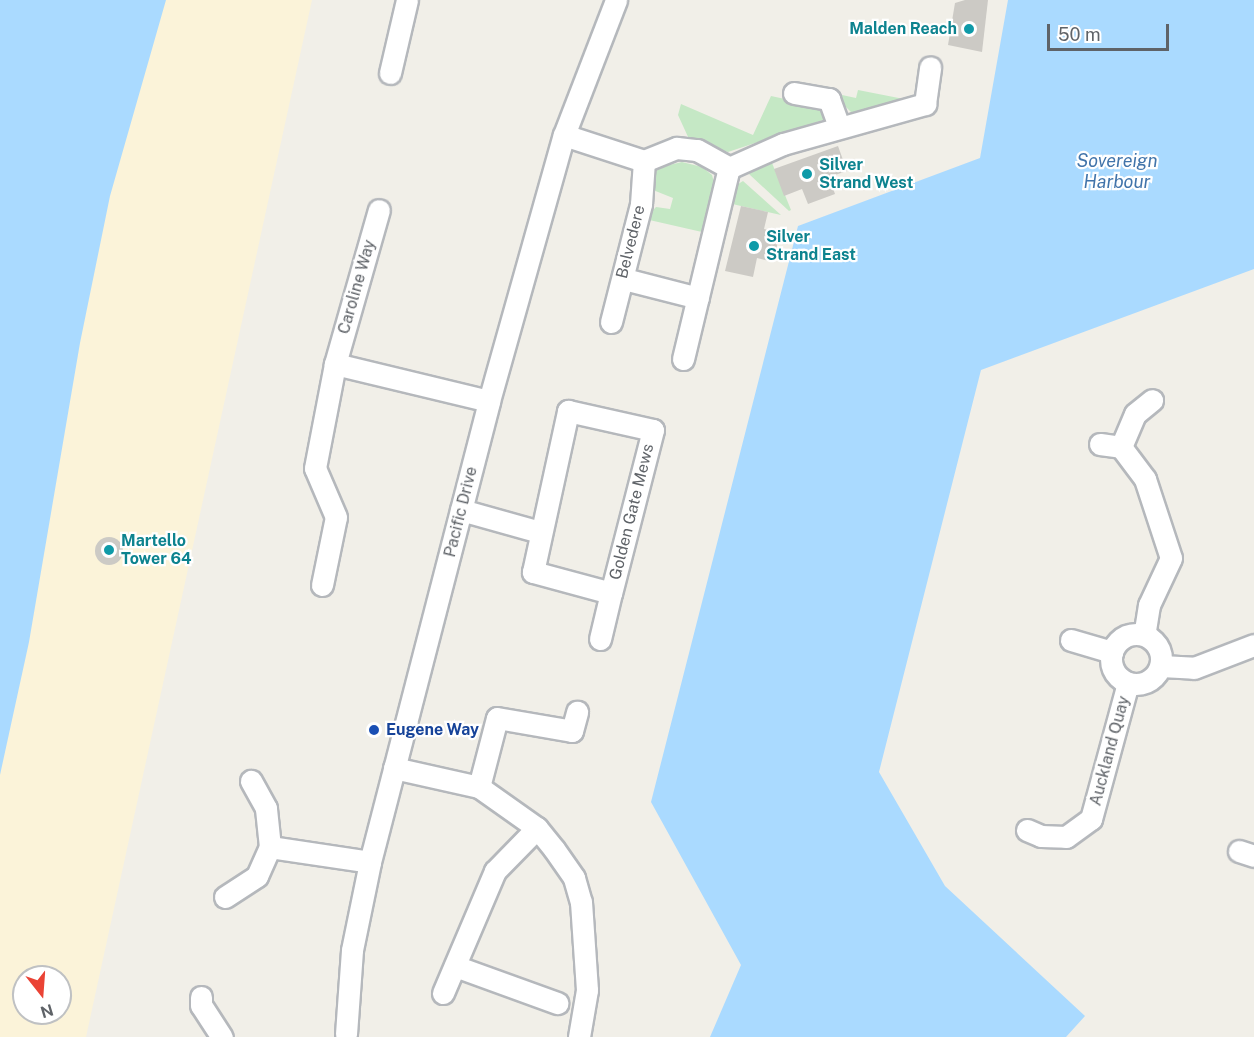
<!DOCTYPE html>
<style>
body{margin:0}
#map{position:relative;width:1254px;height:1037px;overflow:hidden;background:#f1efe8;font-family:"Public Sans",sans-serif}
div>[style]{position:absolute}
.green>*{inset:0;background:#c5e8c5}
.sand>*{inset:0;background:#fbf3d9}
.water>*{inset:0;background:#aadaff}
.building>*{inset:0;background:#cccac5}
.round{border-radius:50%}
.roads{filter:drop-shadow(2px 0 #b5b8bc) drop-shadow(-2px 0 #b5b8bc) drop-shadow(0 2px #b5b8bc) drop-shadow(0 -2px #b5b8bc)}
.minor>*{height:21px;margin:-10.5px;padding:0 10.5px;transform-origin:10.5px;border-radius:10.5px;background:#fff}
.minor>.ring{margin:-10.5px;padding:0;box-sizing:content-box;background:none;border:21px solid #fff;border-radius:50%}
.dots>*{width:16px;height:16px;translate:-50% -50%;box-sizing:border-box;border:3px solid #fff;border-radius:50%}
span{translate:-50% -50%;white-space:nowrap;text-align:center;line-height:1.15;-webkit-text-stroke:4.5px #fff;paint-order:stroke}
.culture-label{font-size:16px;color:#0d838f;font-weight:700}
.right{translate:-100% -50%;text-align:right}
.left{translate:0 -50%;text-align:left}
.street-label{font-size:16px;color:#5f6368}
.transit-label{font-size:16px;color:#164399;font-weight:700}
.water-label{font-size:18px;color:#4174aa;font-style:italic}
.north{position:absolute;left:12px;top:965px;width:60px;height:60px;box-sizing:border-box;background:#fff;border:2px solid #bfc1c3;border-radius:50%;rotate:163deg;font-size:16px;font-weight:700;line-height:24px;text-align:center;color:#5f6368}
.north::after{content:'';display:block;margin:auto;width:21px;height:27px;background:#ea4335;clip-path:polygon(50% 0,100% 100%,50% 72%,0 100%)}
.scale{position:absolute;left:1047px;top:24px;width:122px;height:27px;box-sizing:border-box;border:3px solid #5f6368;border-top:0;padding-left:8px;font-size:18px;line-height:21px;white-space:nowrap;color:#5f6368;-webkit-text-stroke:4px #fff;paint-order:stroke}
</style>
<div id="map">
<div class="green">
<div style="clip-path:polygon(858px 90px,914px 101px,853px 114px,841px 102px,842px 95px,856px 98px)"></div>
<div style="clip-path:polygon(771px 96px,822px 107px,826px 119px,728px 152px,689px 139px,678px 115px,681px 104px,753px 135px)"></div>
<div style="clip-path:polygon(770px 158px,791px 210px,789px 211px,749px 174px)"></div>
<div style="clip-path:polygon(682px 162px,702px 167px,712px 175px,715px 186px,702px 232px,645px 219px,656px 207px,670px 209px,673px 198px,653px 190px,652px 175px,661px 167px)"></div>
<div style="clip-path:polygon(743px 181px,781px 215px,728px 203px,735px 186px)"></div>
</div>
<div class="sand">
<div style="clip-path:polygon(evenodd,0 0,312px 0,86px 1037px,0 1037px,0 0,24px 977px,60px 977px,60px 1013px,24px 1013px,24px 977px)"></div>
</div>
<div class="water">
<div style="clip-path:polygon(0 0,166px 0,110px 196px,80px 343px,29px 642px,0 775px)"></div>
<div style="clip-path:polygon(1008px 0,1254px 0,1254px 269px,981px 370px,879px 772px,945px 886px,1085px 1016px,1066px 1037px,710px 1037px,741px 965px,651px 802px,798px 226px,980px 158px)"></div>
</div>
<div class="building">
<div style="clip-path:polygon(965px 0,988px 0,982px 52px,948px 45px,955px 3px)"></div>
<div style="clip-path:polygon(838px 146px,847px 171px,829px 177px,835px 194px,808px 204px,802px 189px,784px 196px,774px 169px)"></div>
<div style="clip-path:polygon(741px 206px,768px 212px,764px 229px,780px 233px,773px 262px,757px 258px,753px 277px,725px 271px)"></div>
<div class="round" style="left:95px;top:537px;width:28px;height:28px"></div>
</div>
<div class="roads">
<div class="minor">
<div style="left:390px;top:73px;width:75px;rotate:-76.9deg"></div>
<div style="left:794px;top:93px;width:36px;rotate:10deg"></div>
<div style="left:829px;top:99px;width:29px;rotate:70deg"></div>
<div style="left:564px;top:135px;width:84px;rotate:18deg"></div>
<div style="left:644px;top:161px;width:35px;rotate:-22deg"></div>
<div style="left:677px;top:148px;width:20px;rotate:6deg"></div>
<div style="left:697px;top:150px;width:37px;rotate:29deg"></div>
<div style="left:729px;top:168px;width:59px;rotate:-24deg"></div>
<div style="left:783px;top:144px;width:148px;rotate:-15.7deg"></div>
<div style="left:925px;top:104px;width:37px;rotate:-82deg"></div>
<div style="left:632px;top:281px;width:68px;rotate:14.4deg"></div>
<div style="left:611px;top:322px;width:122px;rotate:-75.7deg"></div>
<div style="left:641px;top:204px;width:43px;rotate:-86deg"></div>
<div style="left:683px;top:359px;width:196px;rotate:-76.5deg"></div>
<div style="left:335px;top:364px;width:158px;rotate:13.5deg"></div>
<div style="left:1100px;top:444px;width:21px;rotate:8deg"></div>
<div style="left:1121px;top:447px;width:40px;rotate:53deg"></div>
<div style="left:1145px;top:479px;width:83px;rotate:71.8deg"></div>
<div style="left:1171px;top:558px;width:52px;rotate:115.1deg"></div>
<div style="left:1149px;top:605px;width:30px;rotate:99deg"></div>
<div style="left:1121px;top:447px;width:36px;rotate:-67deg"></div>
<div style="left:1135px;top:414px;width:22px;rotate:-39deg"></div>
<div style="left:461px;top:510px;width:82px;rotate:15.6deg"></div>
<div style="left:322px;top:585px;width:69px;rotate:-78.4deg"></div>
<div style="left:336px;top:517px;width:53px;rotate:-113.2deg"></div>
<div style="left:315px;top:468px;width:106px;rotate:-79.1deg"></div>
<div style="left:335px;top:364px;width:160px;rotate:-74.1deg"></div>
<div class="ring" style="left:1111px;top:634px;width:29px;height:29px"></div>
<div style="left:600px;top:639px;width:47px;rotate:-76.6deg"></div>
<div style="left:611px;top:593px;width:81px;rotate:-164.9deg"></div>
<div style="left:533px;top:572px;width:165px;rotate:-77.7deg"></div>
<div style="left:568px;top:411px;width:87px;rotate:12.6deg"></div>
<div style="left:653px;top:430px;width:168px;rotate:104.4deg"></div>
<div style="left:1071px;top:640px;width:43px;rotate:16.3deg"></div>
<div style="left:1161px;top:666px;width:33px;rotate:3deg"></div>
<div style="left:1194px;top:668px;width:64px;rotate:-21deg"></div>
<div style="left:394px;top:768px;width:87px;rotate:12.6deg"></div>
<div style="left:479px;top:787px;width:71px;rotate:35.3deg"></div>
<div style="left:537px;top:828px;width:27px;rotate:51deg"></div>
<div style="left:554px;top:849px;width:35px;rotate:55deg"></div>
<div style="left:574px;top:878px;width:25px;rotate:74deg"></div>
<div style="left:581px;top:902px;width:88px;rotate:86.1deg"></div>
<div style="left:587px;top:990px;width:48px;rotate:99.7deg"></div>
<div style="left:479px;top:787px;width:71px;rotate:-75.4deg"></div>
<div style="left:497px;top:718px;width:76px;rotate:9.8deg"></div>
<div style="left:572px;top:731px;width:20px;rotate:-75deg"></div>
<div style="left:1027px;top:830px;width:15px;rotate:23deg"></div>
<div style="left:1041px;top:836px;width:25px;rotate:2deg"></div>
<div style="left:1066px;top:837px;width:31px;rotate:-36deg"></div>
<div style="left:1091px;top:819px;width:141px;rotate:-74.8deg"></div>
<div style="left:270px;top:847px;width:101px;rotate:8.5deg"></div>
<div style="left:1239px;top:851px;width:16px;rotate:18deg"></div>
<div style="left:225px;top:897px;width:38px;rotate:-33deg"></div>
<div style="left:257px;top:876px;width:32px;rotate:-66deg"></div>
<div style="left:270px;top:847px;width:39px;rotate:-96deg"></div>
<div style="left:266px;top:808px;width:31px;rotate:-119deg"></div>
<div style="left:455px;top:966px;width:109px;rotate:19.9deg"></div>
<div style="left:443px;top:993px;width:133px;rotate:-66.9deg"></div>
<div style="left:495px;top:871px;width:60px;rotate:-45.7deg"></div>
<div style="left:201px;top:997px;width:8px;rotate:90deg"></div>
<div style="left:201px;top:1005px;width:38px;rotate:57deg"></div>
<div style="left:346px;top:1034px;width:84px;rotate:-85.9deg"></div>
<div style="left:352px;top:950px;width:90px;rotate:-78.4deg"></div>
<div style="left:370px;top:862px;width:476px;rotate:-75.5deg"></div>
<div style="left:489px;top:401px;width:276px;rotate:-74.3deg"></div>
<div style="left:564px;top:135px;width:145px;rotate:-68.9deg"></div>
</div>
</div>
<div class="dots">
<div style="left:969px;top:29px;background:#0f9aa8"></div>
<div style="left:807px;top:174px;background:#0f9aa8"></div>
<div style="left:754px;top:246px;background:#0f9aa8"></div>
<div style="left:109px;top:550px;background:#0f9aa8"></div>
<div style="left:374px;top:730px;background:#1a4fb4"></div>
</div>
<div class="culture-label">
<span class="right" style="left:957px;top:29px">Malden Reach</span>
<span class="left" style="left:819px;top:174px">Silver<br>Strand West</span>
<span class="left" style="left:766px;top:246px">Silver<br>Strand East</span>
<span class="left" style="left:121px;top:550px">Martello<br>Tower 64</span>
</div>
<div class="street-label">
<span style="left:631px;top:242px;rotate:-76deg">Belvedere</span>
<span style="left:357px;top:287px;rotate:-74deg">Caroline Way</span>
<span style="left:461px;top:512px;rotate:-76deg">Pacific Drive</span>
<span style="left:632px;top:512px;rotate:-76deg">Golden Gate Mews</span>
<span style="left:1110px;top:751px;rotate:-75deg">Auckland Quay</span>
</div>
<div class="transit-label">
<span class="left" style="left:386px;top:730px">Eugene Way</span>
</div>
<div class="water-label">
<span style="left:1117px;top:172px">Sovereign<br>Harbour</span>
</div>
<div class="north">N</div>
<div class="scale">50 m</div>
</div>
